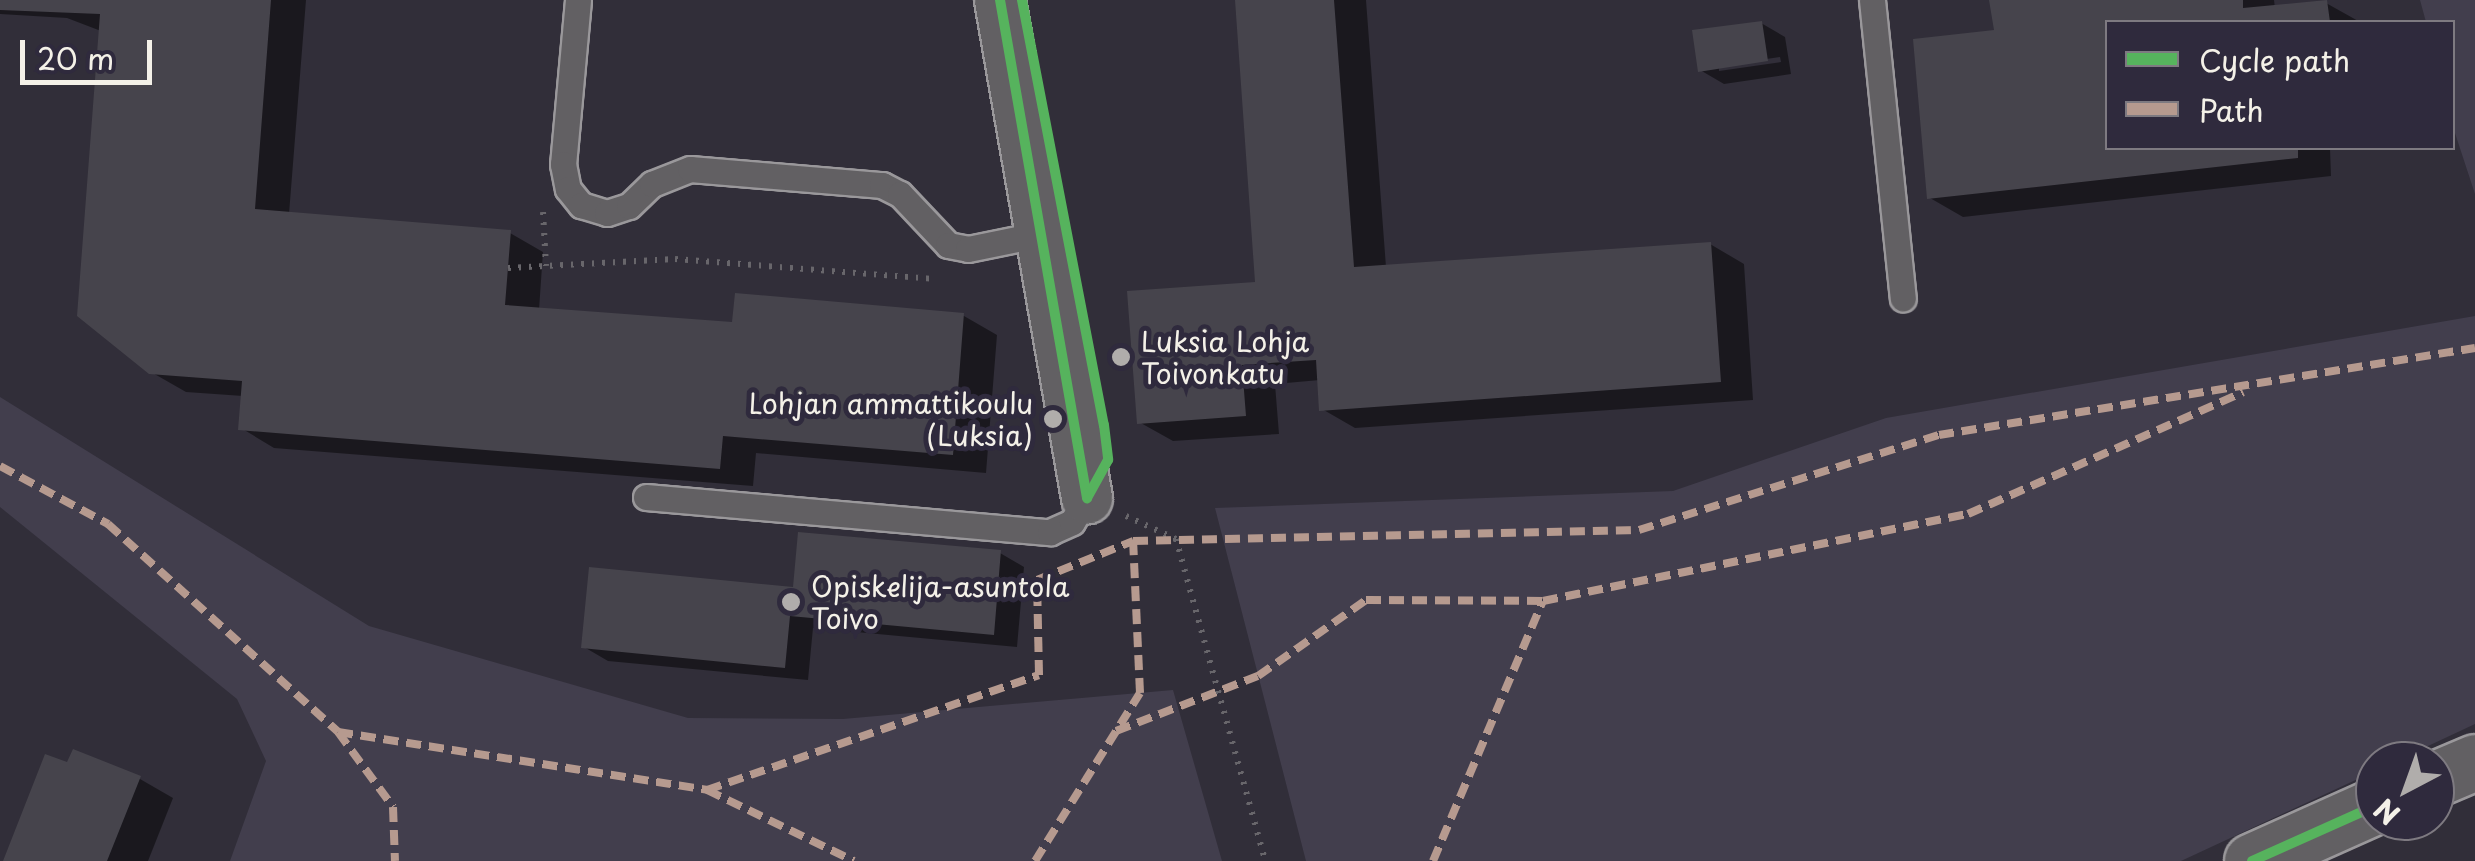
<!DOCTYPE html>
<style>
body{margin:0}
#map{position:relative;width:2475px;height:861px;overflow:hidden;background:#312e39;font-family:"Playpen Sans",sans-serif}
div>[style]{position:absolute}
.green>*{inset:0;background:#423e4d}
.shadow>*{inset:0;background:#0007}
.building>*{inset:0;background:#46444c}
.path>*{height:6px;margin-top:-3px;transform-origin:0;background:repeating-linear-gradient(90deg,#68666b 0 2.5px,transparent 0 10.5px)}
.roads{filter:drop-shadow(2px 0 #9a989b) drop-shadow(-2px 0 #9a989b) drop-shadow(0 2px #9a989b) drop-shadow(0 -2px #9a989b)}
.service>*{height:25px;margin:-12.5px;padding:0 12.5px;transform-origin:12.5px;border-radius:12.5px;background:#626063}
.minor>*{height:50px;margin:-25px;padding:0 25px;transform-origin:25px;border-radius:25px;background:#626063}
.tertiary>*{height:55px;margin:-27.5px;padding:0 27.5px;transform-origin:27.5px;border-radius:27.5px;background:#626063}
.quiet>*{height:8px;margin-top:-4px;transform-origin:0;background:repeating-linear-gradient(90deg,#b69a8f 0 15px,transparent 0 23px)}
.cycleway>*{height:10px;margin:-5px;padding:0 5px;transform-origin:5px;border-radius:5px;background:#56b35d}
.dots>*{width:28px;height:28px;translate:-50% -50%;box-sizing:border-box;border:5px solid #2f2a3d;border-radius:50%}
span{translate:-50% -50%;white-space:nowrap;text-align:center;line-height:1.15;-webkit-text-stroke:10px #2f2a3d;paint-order:stroke}
.poi-label{font-size:28px;color:#f4f1e8}
.left{translate:0 -50%;text-align:left}
.right{translate:-100% -50%;text-align:right}
.legend{position:absolute;left:2105px;top:20px;width:350px;height:130px;box-sizing:border-box;background:#2f2a3d;border:2px solid #7e7a81;margin:0;padding:12px 18px;list-style:none;font-size:30px;color:#f4f1e8}
.legend li{display:flex;align-items:center;gap:20px;height:50px}
.legend b{width:50px;border:2px solid #7e7a81}
.north{position:absolute;left:2355px;top:741px;width:100px;height:100px;box-sizing:border-box;background:#2f2a3d;border:2px solid #7e7a81;border-radius:50%;rotate:221deg;font-size:28px;font-weight:700;line-height:40px;text-align:center;color:#f4f1e8}
.north::after{content:'';display:block;margin:auto;width:35px;height:45px;background:#b0adab;clip-path:polygon(50% 0,100% 100%,50% 72%,0 100%)}
.scale{position:absolute;left:20px;top:40px;width:132px;height:45px;box-sizing:border-box;border:5px solid #f4f1e8;border-top:0;padding-left:12px;font-size:30px;line-height:35px;white-space:nowrap;color:#f4f1e8;-webkit-text-stroke:8px #2f2a3d;paint-order:stroke}
</style>
<div id="map">
<div class="green">
<div style="clip-path:polygon(2420px 0,2475px 0,2475px 194px,2453px 127px,2452px 22px,2426px 22px)"></div>
<div style="clip-path:polygon(2475px 316px,2475px 724px,2396px 761px,2375px 761px,2375px 771px,2181px 861px,1306px 861px,1215px 508px,1673px 491px,1886px 418px)"></div>
<div style="clip-path:polygon(0 397px,369px 626px,688px 718px,843px 719px,1173px 690px,1222px 861px,230px 861px,266px 761px,237px 699px,0 507px)"></div>
</div>
<div class="shadow">
<div style="clip-path:polygon(0 0,306px 0,289px 214px,510px 233px,543px 252px,539px 310px,734px 325px,964px 316px,997px 335px,986px 473px,756px 453px,753px 486px,274px 448px,241px 428px,243px 396px,186px 392px,151px 372px,101px 31px,67px 18px,0 14px)"></div>
<div style="clip-path:polygon(1238px 0,1366px 0,1386px 267px,1710px 244px,1744px 264px,1753px 400px,1355px 428px,1322px 409px,1320px 380px,1275px 384px,1279px 434px,1173px 441px,1139px 422px,1258px 284px)"></div>
<div style="clip-path:polygon(1992px 0,2274px 0,2275px 8px,2326px 3px,2360px 22px,2108px 22px,2108px 148px,2330px 148px,2331px 176px,1963px 217px,1930px 198px,1997px 32px)"></div>
<div style="clip-path:polygon(evenodd,1761px 23px,1785px 37px,1791px 74px,1724px 84px,1700px 70px,1761px 23px,1780px 57px,1781px 62px,1719px 71px,1719px 66px,1780px 57px)"></div>
<div style="clip-path:polygon(1000px 553px,1024px 567px,1017px 647px,813px 628px,808px 680px,608px 661px,584px 647px,795px 590px)"></div>
<div style="clip-path:polygon(69px 765px,140px 779px,173px 798px,148px 861px,5px 861px)"></div>
</div>
<div class="building">
<div style="clip-path:polygon(0 0,271px 0,255px 209px,511px 230px,505px 305px,732px 322px,735px 293px,964px 313px,953px 455px,723px 436px,720px 469px,238px 430px,242px 381px,149px 374px,77px 316px,100px 14px,0 10px)"></div>
<div style="clip-path:polygon(1235px 0,1334px 0,1354px 267px,1711px 242px,1721px 382px,1319px 411px,1316px 360px,1242px 365px,1246px 416px,1137px 424px,1127px 291px,1255px 282px)"></div>
<div style="clip-path:polygon(1989px 0,2243px 0,2243px 8px,2327px 0,2330px 22px,2108px 22px,2108px 148px,2298px 148px,2298px 158px,1927px 199px,1913px 39px,1994px 30px)"></div>
<div style="clip-path:polygon(1762px 21px,1768px 61px,1698px 72px,1692px 30px)"></div>
<div style="clip-path:polygon(798px 532px,1001px 550px,994px 635px,790px 616px,785px 668px,581px 648px,589px 567px,793px 587px)"></div>
<div style="clip-path:polygon(73px 749px,141px 776px,107px 861px,3px 861px,45px 754px,67px 762px)"></div>
</div>
<div class="path">
<div style="left:543px;top:212px;width:54px;rotate:86.8deg"></div>
<div style="left:508px;top:268px;width:167px;rotate:-3.1deg"></div>
<div style="left:675px;top:259px;width:259px;rotate:4.4deg"></div>
<div style="left:1126px;top:516px;width:55px;rotate:24.7deg"></div>
<div style="left:1176px;top:539px;width:334px;rotate:74.5deg"></div>
</div>
<div class="roads">
<div class="service">
<div style="left:578px;top:0;width:165px;rotate:95.2deg"></div>
<div style="left:563px;top:164px;width:25px;rotate:79deg"></div>
<div style="left:568px;top:189px;width:21px;rotate:51deg"></div>
<div style="left:581px;top:205px;width:27px;rotate:17deg"></div>
<div style="left:607px;top:213px;width:23px;rotate:-18deg"></div>
<div style="left:629px;top:206px;width:32px;rotate:-44deg"></div>
<div style="left:652px;top:184px;width:41px;rotate:-21.5deg"></div>
<div style="left:690px;top:169px;width:193px;rotate:4.8deg"></div>
<div style="left:882px;top:185px;width:20px;rotate:27deg"></div>
<div style="left:900px;top:194px;width:70px;rotate:46.7deg"></div>
<div style="left:948px;top:245px;width:20px;rotate:11deg"></div>
<div style="left:968px;top:249px;width:75px;rotate:-11.6deg"></div>
<div style="left:1872px;top:0;width:300px;rotate:84.1deg"></div>
<div style="left:646px;top:497px;width:406px;rotate:5deg"></div>
<div style="left:1050px;top:532px;width:24px;rotate:-24deg"></div>
<div style="left:1072px;top:522px;width:28px;rotate:-58deg"></div>
</div>
<div class="minor">
<div style="left:1000px;top:0;width:506px;rotate:80.09deg"></div>
</div>
<div class="tertiary">
<div style="left:2435px;top:779px;width:43px;rotate:-23deg"></div>
<div style="left:2252px;top:861px;width:135px;rotate:-24.1deg"></div>
</div>
</div>
<div class="quiet">
<div style="left:0;top:466px;width:123px;rotate:28.2deg"></div>
<div style="left:108px;top:524px;width:310px;rotate:42.1deg"></div>
<div style="left:338px;top:732px;width:93px;rotate:53.7deg"></div>
<div style="left:393px;top:807px;width:54px;rotate:87.9deg"></div>
<div style="left:1116px;top:731px;width:152px;rotate:-21.2deg"></div>
<div style="left:1258px;top:676px;width:132px;rotate:-35.1deg"></div>
<div style="left:1366px;top:600px;width:177px;rotate:0.3deg"></div>
<div style="left:338px;top:732px;width:374px;rotate:8.9deg"></div>
<div style="left:707px;top:790px;width:351px;rotate:-19.1deg"></div>
<div style="left:1039px;top:675px;width:95px;rotate:-91.2deg"></div>
<div style="left:1037px;top:580px;width:104px;rotate:-22.1deg"></div>
<div style="left:1133px;top:541px;width:506px;rotate:-1.25deg"></div>
<div style="left:1639px;top:530px;width:315px;rotate:-17.6deg"></div>
<div style="left:1939px;top:435px;width:543px;rotate:-9.22deg"></div>
<div style="left:707px;top:790px;width:163px;rotate:25.8deg"></div>
<div style="left:1035px;top:861px;width:198px;rotate:-58deg"></div>
<div style="left:1140px;top:693px;width:152px;rotate:-92.6deg"></div>
<div style="left:1433px;top:861px;width:282px;rotate:-67.1deg"></div>
<div style="left:1543px;top:601px;width:434px;rotate:-11.6deg"></div>
<div style="left:1968px;top:514px;width:301px;rotate:-23.9deg"></div>
</div>
<div class="cycleway">
<div style="left:1000px;top:0;width:506px;rotate:80.09deg"></div>
<div style="left:1022px;top:0;width:433px;rotate:79.1deg"></div>
<div style="left:1104px;top:425px;width:35px;rotate:83deg"></div>
<div style="left:1108px;top:460px;width:43px;rotate:118.9deg"></div>
<div style="left:2252px;top:861px;width:135px;rotate:-24.1deg"></div>
</div>
<div class="dots">
<div style="left:1121px;top:357px;background:#b0adab"></div>
<div style="left:1053px;top:419px;background:#b0adab"></div>
<div style="left:791px;top:602px;background:#b0adab"></div>
</div>
<div class="poi-label">
<span class="left" style="left:1141px;top:357px">Luksia Lohja<br>Toivonkatu</span>
<span class="right" style="left:1033px;top:419px">Lohjan ammattikoulu<br>(Luksia)</span>
<span class="left" style="left:811px;top:602px">Opiskelija-asuntola<br>Toivo</span>
</div>
<ul class="legend">
<li><b style="height:12px;background:#56b35d"></b>Cycle path</li>
<li><b style="height:12px;background:#b69a8f"></b>Path</li>
</ul>
<div class="north">N</div>
<div class="scale">20 m</div>
</div>
